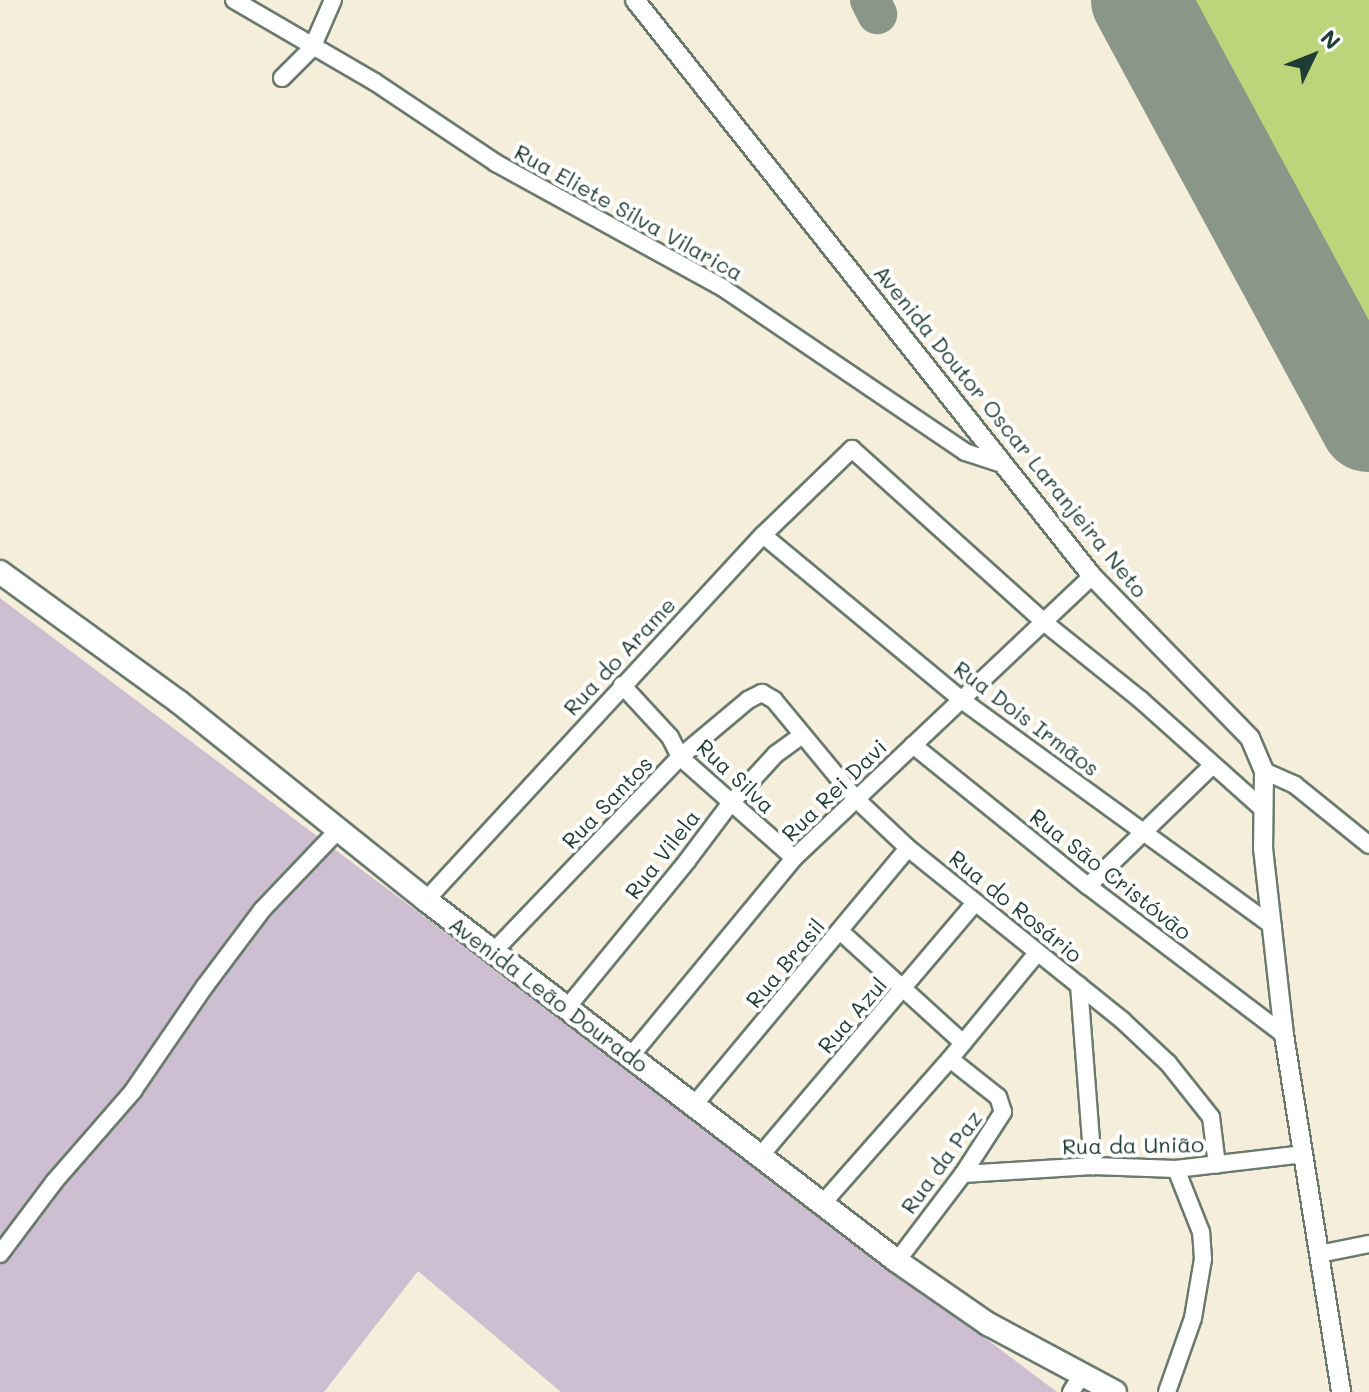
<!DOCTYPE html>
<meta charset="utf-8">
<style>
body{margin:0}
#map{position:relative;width:1369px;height:1392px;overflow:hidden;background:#f4eedb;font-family:Mali,sans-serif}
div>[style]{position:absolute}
.industrial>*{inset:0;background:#cebed1}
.green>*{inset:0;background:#bcd57a}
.taxiway>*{height:40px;margin:-20px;padding:0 20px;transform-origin:20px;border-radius:20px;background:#8a9688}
.runway>*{height:98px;margin:-49px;padding:0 49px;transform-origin:49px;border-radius:49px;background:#8a9688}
.roads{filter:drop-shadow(2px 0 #6a7b6e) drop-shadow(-2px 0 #6a7b6e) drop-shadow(0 2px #6a7b6e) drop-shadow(0 -2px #6a7b6e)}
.minor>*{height:16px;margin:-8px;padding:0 8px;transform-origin:8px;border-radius:8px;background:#fff}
.tertiary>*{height:18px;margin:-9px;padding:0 9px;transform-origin:9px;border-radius:9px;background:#fff}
.secondary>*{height:22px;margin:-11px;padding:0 11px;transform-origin:11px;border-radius:11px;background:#fff}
span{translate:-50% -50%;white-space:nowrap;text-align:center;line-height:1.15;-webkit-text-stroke:8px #fff;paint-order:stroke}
.street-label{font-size:22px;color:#1f3d34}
.north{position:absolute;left:1273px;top:16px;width:80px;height:80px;-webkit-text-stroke:6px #fff;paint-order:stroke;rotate:47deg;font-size:22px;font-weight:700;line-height:32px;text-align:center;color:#1f3d34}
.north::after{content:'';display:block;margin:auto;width:28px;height:36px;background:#1f3d34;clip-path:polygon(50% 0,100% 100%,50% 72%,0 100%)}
</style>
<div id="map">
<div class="industrial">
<div style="clip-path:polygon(0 598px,1057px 1392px,561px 1392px,418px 1271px,324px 1392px,0 1392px)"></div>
</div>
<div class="green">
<div style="clip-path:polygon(1182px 0,1369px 0,1369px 346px)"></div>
</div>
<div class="taxiway">
<div style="left:870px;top:0;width:16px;rotate:63deg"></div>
</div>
<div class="runway">
<div style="left:1140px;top:0;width:481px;rotate:61.6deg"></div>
</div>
<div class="roads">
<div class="minor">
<div style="left:234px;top:0;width:163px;rotate:30.2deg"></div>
<div style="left:375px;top:82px;width:146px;rotate:33.8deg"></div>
<div style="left:496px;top:163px;width:259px;rotate:28.8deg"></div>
<div style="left:723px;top:288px;width:292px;rotate:34.1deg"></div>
<div style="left:965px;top:452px;width:38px;rotate:18deg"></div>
<div style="left:282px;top:78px;width:42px;rotate:-45deg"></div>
<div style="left:312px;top:48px;width:52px;rotate:-66.4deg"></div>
<div style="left:763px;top:535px;width:260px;rotate:39.7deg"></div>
<div style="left:963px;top:701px;width:383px;rotate:36deg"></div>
<div style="left:622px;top:685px;width:71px;rotate:47.3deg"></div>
<div style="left:670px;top:737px;width:22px;rotate:63deg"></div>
<div style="left:680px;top:757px;width:152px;rotate:41.5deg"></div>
<div style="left:913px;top:745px;width:225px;rotate:38.9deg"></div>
<div style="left:1088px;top:886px;width:246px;rotate:37.2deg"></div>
<div style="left:1264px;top:771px;width:34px;rotate:24deg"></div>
<div style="left:1295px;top:785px;width:95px;rotate:39deg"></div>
<div style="left:1088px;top:886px;width:173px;rotate:-44.1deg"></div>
<div style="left:426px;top:900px;width:497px;rotate:-47.3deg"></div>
<div style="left:763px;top:535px;width:124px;rotate:-44deg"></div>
<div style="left:852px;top:449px;width:260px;rotate:42deg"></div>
<div style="left:1045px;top:623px;width:123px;rotate:38.7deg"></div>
<div style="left:1141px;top:700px;width:162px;rotate:41.8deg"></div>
<div style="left:841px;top:932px;width:165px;rotate:42.3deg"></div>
<div style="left:493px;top:952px;width:270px;rotate:-46.2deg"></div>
<div style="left:680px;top:757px;width:89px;rotate:-40deg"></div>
<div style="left:748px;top:700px;width:16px;rotate:-27deg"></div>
<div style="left:762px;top:693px;width:14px;rotate:30deg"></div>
<div style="left:774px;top:700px;width:127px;rotate:50.4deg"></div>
<div style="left:855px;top:798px;width:73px;rotate:43.3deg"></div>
<div style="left:908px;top:848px;width:275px;rotate:38.8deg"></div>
<div style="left:1122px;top:1020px;width:63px;rotate:43.1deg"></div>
<div style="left:1168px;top:1063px;width:69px;rotate:51.5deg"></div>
<div style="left:1211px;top:1117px;width:48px;rotate:82.9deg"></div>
<div style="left:1079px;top:985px;width:182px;rotate:85.6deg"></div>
<div style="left:566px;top:1009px;width:191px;rotate:-50.7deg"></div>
<div style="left:687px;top:861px;width:71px;rotate:-53deg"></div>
<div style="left:730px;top:804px;width:68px;rotate:-47.4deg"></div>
<div style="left:776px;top:754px;width:32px;rotate:-36deg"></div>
<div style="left:630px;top:1057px;width:258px;rotate:-50.5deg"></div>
<div style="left:794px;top:858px;width:410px;rotate:-43.4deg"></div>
<div style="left:694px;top:1105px;width:334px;rotate:-50.2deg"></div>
<div style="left:761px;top:1155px;width:331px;rotate:-49.7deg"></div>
<div style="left:963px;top:1174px;width:130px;rotate:-3.5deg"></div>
<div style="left:1093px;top:1166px;width:83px;rotate:2.1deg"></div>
<div style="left:1176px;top:1169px;width:129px;rotate:-6.7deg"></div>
<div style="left:823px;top:1203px;width:192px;rotate:-48.6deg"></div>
<div style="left:950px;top:1059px;width:137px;rotate:-50.6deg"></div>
<div style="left:0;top:1254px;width:90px;rotate:-53.1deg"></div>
<div style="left:54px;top:1182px;width:121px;rotate:-49deg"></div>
<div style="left:133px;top:1091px;width:127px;rotate:-55.6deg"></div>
<div style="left:205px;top:986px;width:95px;rotate:-53.1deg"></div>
<div style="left:262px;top:910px;width:113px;rotate:-46.4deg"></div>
<div style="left:1319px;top:1254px;width:51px;rotate:-11.3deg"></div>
<div style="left:897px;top:1261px;width:109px;rotate:-52.8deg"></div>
<div style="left:963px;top:1174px;width:74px;rotate:-57.2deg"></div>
<div style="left:1003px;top:1112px;width:16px;rotate:-108deg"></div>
<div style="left:998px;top:1097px;width:61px;rotate:-141.6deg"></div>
<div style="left:1071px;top:1392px;width:20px;rotate:-57deg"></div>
<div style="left:1167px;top:1392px;width:78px;rotate:-70.6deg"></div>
<div style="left:1193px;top:1318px;width:60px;rotate:-80.4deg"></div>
<div style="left:1203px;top:1259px;width:27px;rotate:-94deg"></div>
<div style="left:1201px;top:1232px;width:68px;rotate:-111.6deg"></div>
</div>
<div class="tertiary">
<div style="left:635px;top:0;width:735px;rotate:51.57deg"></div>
<div style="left:1092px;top:576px;width:226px;rotate:45.7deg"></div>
<div style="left:1250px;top:738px;width:36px;rotate:67deg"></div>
<div style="left:1264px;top:771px;width:77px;rotate:90.7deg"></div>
<div style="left:1263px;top:848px;width:188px;rotate:83.6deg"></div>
<div style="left:1284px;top:1035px;width:362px;rotate:80.9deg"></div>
</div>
<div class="secondary">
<div style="left:0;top:572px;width:221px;rotate:36deg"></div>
<div style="left:179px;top:702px;width:317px;rotate:38.7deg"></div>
<div style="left:426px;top:900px;width:593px;rotate:37.47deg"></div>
<div style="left:897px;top:1261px;width:111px;rotate:34.7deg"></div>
<div style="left:988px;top:1324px;width:144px;rotate:28.2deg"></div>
</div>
</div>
<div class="street-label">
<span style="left:629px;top:212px;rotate:29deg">Rua Eliete Silva Vilarica</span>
<span style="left:1011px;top:431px;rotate:51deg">Avenida Doutor Oscar Laranjeira Neto</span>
<span style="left:619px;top:656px;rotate:-47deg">Rua do Arame</span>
<span style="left:1027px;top:718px;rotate:37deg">Rua Dois Irmãos</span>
<span style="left:736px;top:776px;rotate:43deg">Rua Silva</span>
<span style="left:834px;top:790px;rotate:-44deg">Rua Rei Davi</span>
<span style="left:607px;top:802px;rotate:-46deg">Rua Santos</span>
<span style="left:662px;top:854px;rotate:-52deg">Rua Vilela</span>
<span style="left:1111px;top:874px;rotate:38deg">Rua São Cristóvão</span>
<span style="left:1016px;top:906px;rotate:39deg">Rua do Rosário</span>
<span style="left:785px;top:963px;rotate:-50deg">Rua Brasil</span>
<span style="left:549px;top:994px;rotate:37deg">Avenida Leão Dourado</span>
<span style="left:852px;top:1015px;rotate:-49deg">Rua Azul</span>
<span style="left:1133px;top:1145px;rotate:-1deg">Rua da União</span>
<span style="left:941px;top:1162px;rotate:-54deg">Rua da Paz</span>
</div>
<div class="north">N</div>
</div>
